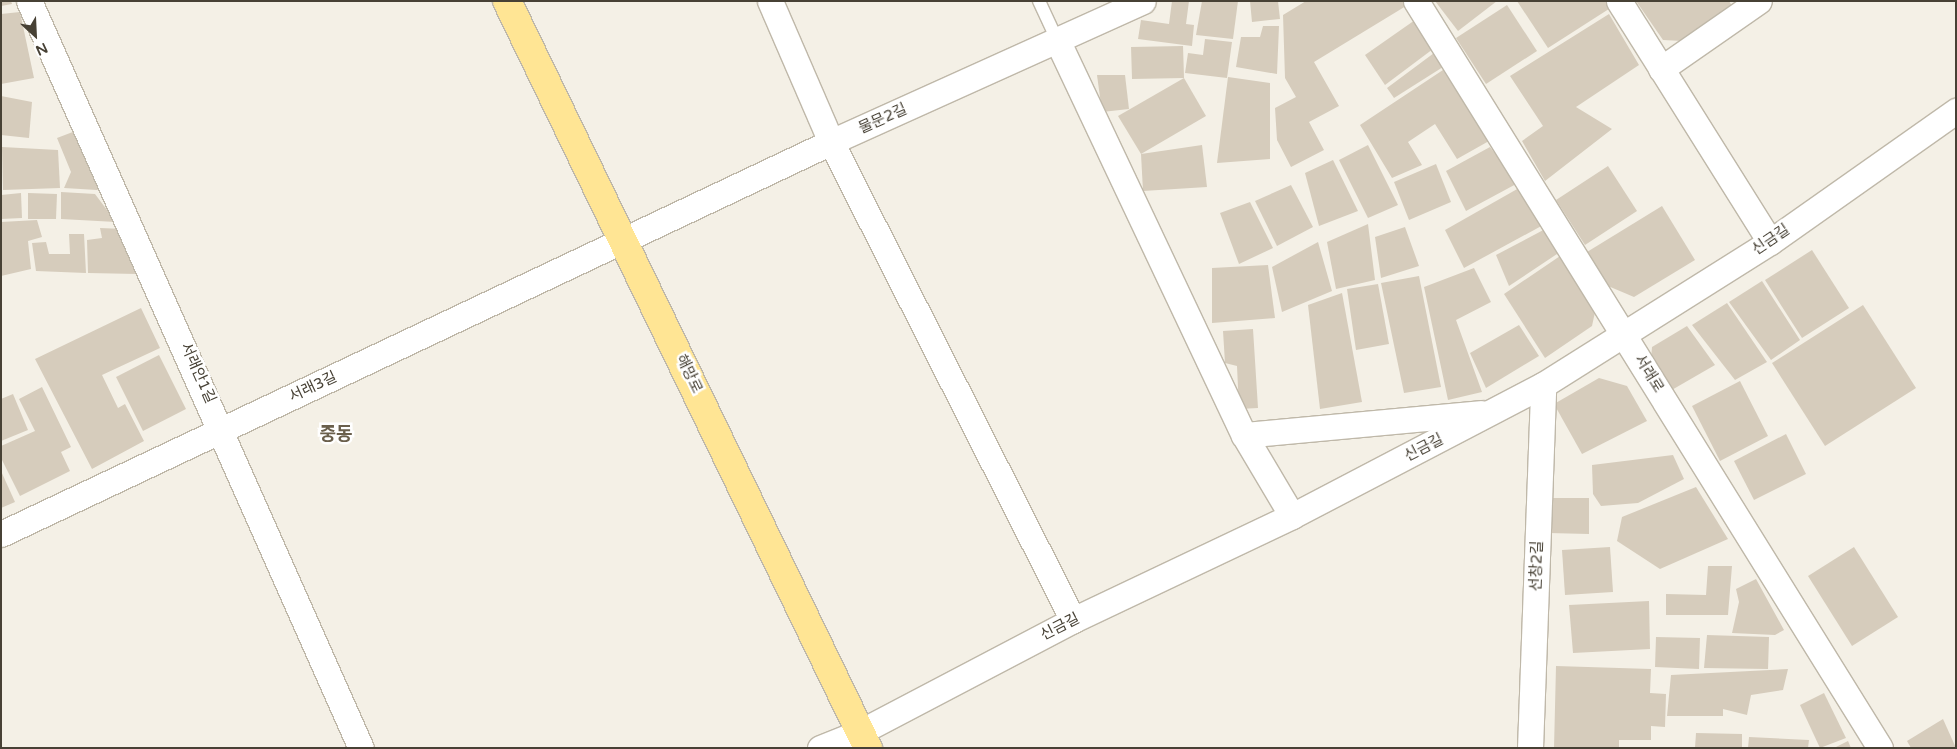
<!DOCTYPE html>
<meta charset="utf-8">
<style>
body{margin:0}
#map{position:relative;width:1957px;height:749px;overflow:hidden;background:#f4f0e6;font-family:"Varela Round","Noto Sans KR",sans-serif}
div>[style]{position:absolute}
.building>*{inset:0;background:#d6ccbc}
.roads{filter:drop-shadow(1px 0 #bfb8a9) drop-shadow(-1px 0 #bfb8a9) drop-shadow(0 1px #bfb8a9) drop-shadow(0 -1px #bfb8a9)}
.lane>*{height:12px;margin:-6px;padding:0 6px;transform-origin:6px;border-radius:6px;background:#fff}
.street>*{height:25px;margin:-12.5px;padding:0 12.5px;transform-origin:12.5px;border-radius:12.5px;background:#fff}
.primary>*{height:28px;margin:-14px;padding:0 14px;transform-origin:14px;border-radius:14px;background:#ffe594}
span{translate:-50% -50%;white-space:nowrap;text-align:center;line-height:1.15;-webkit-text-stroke:5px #fff;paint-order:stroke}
.street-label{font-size:15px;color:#474135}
.quarter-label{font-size:18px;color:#6a5f4c;font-weight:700}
.frame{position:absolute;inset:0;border:2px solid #474135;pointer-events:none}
.north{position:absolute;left:10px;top:10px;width:50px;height:50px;-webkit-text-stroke:4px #fff;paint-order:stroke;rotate:155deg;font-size:14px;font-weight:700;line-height:20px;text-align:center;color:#474135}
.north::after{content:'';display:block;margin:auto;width:18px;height:22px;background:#474135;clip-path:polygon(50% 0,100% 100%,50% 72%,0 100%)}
</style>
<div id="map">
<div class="building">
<div style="clip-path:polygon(1px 1px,11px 1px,12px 4px,1px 6px)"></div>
<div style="clip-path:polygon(1172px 1px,1189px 1px,1186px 24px,1194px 25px,1192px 46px,1138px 39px,1141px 20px,1169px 24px)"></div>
<div style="clip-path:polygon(1202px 1px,1238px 1px,1233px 39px,1196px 35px)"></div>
<div style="clip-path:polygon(1250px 1px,1278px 1px,1280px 19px,1252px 22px)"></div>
<div style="clip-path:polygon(1306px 1px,1402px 1px,1406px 6px,1314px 62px,1339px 106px,1309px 122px,1324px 150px,1291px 167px,1277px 140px,1275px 108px,1296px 97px,1285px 78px,1283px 15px)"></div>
<div style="clip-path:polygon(1435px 1px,1497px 1px,1458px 31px)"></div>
<div style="clip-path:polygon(1517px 1px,1608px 1px,1612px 7px,1548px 48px)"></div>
<div style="clip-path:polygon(1636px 1px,1729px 1px,1732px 6px,1682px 41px,1663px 40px)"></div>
<div style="clip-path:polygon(1507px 5px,1537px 51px,1486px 84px,1456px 38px)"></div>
<div style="clip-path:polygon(20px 12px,34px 78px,1px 84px,1px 14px)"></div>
<div style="clip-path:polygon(1609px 14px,1639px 65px,1576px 107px,1612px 129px,1545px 181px,1522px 141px,1543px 126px,1510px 76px)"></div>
<div style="clip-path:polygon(1415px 20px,1433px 49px,1385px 85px,1365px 55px)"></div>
<div style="clip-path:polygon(1263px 26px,1279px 26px,1277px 74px,1236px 67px,1241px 37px,1260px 37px)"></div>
<div style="clip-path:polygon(1205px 39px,1232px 42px,1227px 78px,1185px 73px,1188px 53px,1203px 55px)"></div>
<div style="clip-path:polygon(1183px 46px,1184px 78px,1132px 79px,1131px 47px)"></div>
<div style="clip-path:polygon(1434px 53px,1443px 67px,1394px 98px,1387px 88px)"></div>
<div style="clip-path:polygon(1443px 70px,1489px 141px,1457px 159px,1435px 124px,1408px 142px,1422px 165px,1392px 178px,1360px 125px)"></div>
<div style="clip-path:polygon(1097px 75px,1125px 75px,1129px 109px,1102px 112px)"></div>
<div style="clip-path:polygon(1228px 77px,1270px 83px,1270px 159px,1217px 163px)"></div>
<div style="clip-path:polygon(1184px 78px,1206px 116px,1141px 154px,1118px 116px)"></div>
<div style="clip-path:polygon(1px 96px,32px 102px,29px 138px,1px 135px)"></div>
<div style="clip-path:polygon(78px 130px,104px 185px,97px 190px,64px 188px,71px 172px,57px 138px)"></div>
<div style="clip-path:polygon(1202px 145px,1207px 187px,1143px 191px,1141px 154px)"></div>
<div style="clip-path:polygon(1368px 145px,1398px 205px,1368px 218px,1339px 160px)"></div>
<div style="clip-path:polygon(2px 147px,58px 150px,60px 188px,3px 190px)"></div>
<div style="clip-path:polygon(1490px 147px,1518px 183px,1466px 211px,1446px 171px)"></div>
<div style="clip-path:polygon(1333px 160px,1358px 211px,1319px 226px,1305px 173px)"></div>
<div style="clip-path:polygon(1436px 164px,1451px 202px,1409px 220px,1394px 182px)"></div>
<div style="clip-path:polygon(1608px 166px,1637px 211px,1585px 245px,1556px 200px)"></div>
<div style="clip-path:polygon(1291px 185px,1313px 227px,1277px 246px,1255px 201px)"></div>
<div style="clip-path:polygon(1519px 188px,1545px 224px,1464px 268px,1445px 230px)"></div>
<div style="clip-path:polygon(61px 192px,95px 194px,116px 222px,61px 219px)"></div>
<div style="clip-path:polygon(21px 193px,22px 218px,1px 219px,1px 195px)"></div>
<div style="clip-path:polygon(28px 193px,57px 194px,56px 219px,28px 219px)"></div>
<div style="clip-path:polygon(1250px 202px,1273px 248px,1239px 264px,1220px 213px)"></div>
<div style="clip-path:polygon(1662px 206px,1695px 260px,1634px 297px,1608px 286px,1587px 252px)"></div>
<div style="clip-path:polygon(37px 220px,42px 237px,28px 241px,31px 269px,1px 276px,1px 222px)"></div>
<div style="clip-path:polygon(1368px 224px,1375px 280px,1336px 289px,1327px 242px)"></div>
<div style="clip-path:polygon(1405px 227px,1419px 266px,1381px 278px,1375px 237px)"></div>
<div style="clip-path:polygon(1549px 227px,1563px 250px,1509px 286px,1496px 255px)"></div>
<div style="clip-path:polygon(100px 228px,124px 229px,137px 274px,88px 273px,87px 240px,102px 238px)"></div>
<div style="clip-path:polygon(69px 234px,84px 234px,86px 273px,36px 271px,32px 243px,46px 242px,49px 254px,70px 254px)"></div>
<div style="clip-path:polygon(1318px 242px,1332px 291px,1282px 312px,1272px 267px)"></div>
<div style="clip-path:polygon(1812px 250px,1849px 308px,1802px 338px,1765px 280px)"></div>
<div style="clip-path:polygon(1566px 252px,1597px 303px,1592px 326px,1545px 358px,1504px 294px)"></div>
<div style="clip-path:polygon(1268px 265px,1275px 318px,1212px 323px,1212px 268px)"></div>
<div style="clip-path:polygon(1474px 268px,1491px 302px,1456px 320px,1482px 392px,1448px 400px,1424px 287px)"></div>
<div style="clip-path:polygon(1419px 276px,1441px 387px,1404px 393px,1381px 283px)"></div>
<div style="clip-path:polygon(1762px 281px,1800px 340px,1771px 360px,1729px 302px)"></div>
<div style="clip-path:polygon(1378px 284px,1389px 344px,1356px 350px,1347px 289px)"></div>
<div style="clip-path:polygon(1342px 293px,1362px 402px,1320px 409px,1308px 305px)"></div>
<div style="clip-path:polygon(1727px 303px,1767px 362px,1735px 380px,1692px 325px)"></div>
<div style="clip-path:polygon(1863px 305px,1916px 388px,1825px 446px,1772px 363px)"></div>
<div style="clip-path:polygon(141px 308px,160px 348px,102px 375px,118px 408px,125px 404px,144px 441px,92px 469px,35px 359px)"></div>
<div style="clip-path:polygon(1519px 325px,1539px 356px,1486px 388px,1470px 353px)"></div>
<div style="clip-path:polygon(1687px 326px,1715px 365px,1670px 391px,1651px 360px,1652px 347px)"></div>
<div style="clip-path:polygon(1253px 329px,1258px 408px,1239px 409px,1237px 366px,1225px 363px,1223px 331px)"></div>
<div style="clip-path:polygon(159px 355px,186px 409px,143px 431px,116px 377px)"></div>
<div style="clip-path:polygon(1599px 378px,1627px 386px,1647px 421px,1582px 454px,1554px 404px)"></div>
<div style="clip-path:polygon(1740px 381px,1768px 436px,1720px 461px,1692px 406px)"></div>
<div style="clip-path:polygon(42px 387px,71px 447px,61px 452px,70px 471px,20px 496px,1px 458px,1px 446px,35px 431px,19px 399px)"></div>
<div style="clip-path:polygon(13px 394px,28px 430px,1px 441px,1px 399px)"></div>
<div style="clip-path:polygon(1786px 434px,1806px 474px,1754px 500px,1734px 461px)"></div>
<div style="clip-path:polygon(1673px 455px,1684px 479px,1638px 503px,1601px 506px,1593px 494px,1592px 465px)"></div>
<div style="clip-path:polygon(1px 471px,15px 502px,1px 508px)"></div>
<div style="clip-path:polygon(1696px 487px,1728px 539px,1660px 569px,1617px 541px,1622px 517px)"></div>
<div style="clip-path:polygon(1548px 498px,1589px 498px,1589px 534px,1548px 533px)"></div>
<div style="clip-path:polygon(1610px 547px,1613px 592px,1565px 595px,1562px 550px)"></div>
<div style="clip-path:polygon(1854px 547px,1898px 617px,1852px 646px,1808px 576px)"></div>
<div style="clip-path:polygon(1708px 566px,1732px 566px,1728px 615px,1666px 615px,1666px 594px,1706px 595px)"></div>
<div style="clip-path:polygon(1756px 579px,1784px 630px,1775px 635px,1732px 633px,1739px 602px,1736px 589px)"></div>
<div style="clip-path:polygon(1649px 601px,1650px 649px,1573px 653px,1569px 605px)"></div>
<div style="clip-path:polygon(1707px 635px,1769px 637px,1768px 669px,1704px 668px)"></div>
<div style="clip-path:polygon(1656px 637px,1700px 638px,1699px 669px,1655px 667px)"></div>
<div style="clip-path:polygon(1556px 666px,1651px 669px,1650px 693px,1666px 694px,1665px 727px,1651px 726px,1651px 740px,1619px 740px,1619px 748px,1554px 748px)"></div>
<div style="clip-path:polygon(1788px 669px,1783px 690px,1751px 695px,1747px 715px,1723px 709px,1723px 716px,1667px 716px,1671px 675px)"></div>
<div style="clip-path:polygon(1824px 693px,1846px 738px,1820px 748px,1800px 705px)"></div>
<div style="clip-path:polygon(1943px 719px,1956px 748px,1911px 748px,1907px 741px)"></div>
<div style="clip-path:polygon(1696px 733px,1742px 734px,1742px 748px,1695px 748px)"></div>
<div style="clip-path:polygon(1749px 737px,1809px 740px,1808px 748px,1748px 748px)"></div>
<div style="clip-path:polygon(1848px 741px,1851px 748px,1834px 748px)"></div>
</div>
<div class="roads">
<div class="lane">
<div style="left:1039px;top:1px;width:45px;rotate:65.1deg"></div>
</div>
<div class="street">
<div style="left:29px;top:1px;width:817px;rotate:66.04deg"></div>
<div style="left:770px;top:1px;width:154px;rotate:66.6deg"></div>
<div style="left:831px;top:142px;width:536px;rotate:63.15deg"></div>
<div style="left:1416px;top:1px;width:879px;rotate:58.15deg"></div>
<div style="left:1619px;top:1px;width:284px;rotate:57.9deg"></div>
<div style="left:1058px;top:42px;width:435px;rotate:64.7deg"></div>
<div style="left:1244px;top:435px;width:94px;rotate:59.3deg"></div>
<div style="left:1661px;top:69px;width:119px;rotate:-34.8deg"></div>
<div style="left:1244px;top:435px;width:238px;rotate:-5.3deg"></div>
<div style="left:1px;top:534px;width:918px;rotate:-25.28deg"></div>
<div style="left:831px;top:142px;width:342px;rotate:-24.3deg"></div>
<div style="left:820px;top:748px;width:43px;rotate:-21.8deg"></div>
<div style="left:860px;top:732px;width:241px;rotate:-27.7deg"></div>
<div style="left:1073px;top:620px;width:242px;rotate:-25.4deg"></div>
<div style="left:1292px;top:516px;width:283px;rotate:-27.6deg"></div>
<div style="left:1543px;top:385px;width:268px;rotate:-32.2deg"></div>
<div style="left:1770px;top:242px;width:228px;rotate:-35.2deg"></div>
<div style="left:1530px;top:748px;width:363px;rotate:-87.9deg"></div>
</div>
<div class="primary">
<div style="left:507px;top:1px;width:830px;rotate:64.21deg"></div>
</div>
</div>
<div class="street-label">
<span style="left:883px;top:119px;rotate:-24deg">물문2길</span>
<span style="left:1771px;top:240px;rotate:-34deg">신금길</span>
<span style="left:198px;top:373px;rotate:66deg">서래안1길</span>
<span style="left:689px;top:374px;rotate:64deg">해망로</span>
<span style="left:1649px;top:374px;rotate:58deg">서래로</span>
<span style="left:313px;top:387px;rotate:-25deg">서래3길</span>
<span style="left:1424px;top:448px;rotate:-27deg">신금길</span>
<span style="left:1537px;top:566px;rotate:-88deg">선창2길</span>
<span style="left:1060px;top:627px;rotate:-27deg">신금길</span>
</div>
<div class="quarter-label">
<span style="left:336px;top:434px">중동</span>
</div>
<div class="frame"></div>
<div class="north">N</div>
</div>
